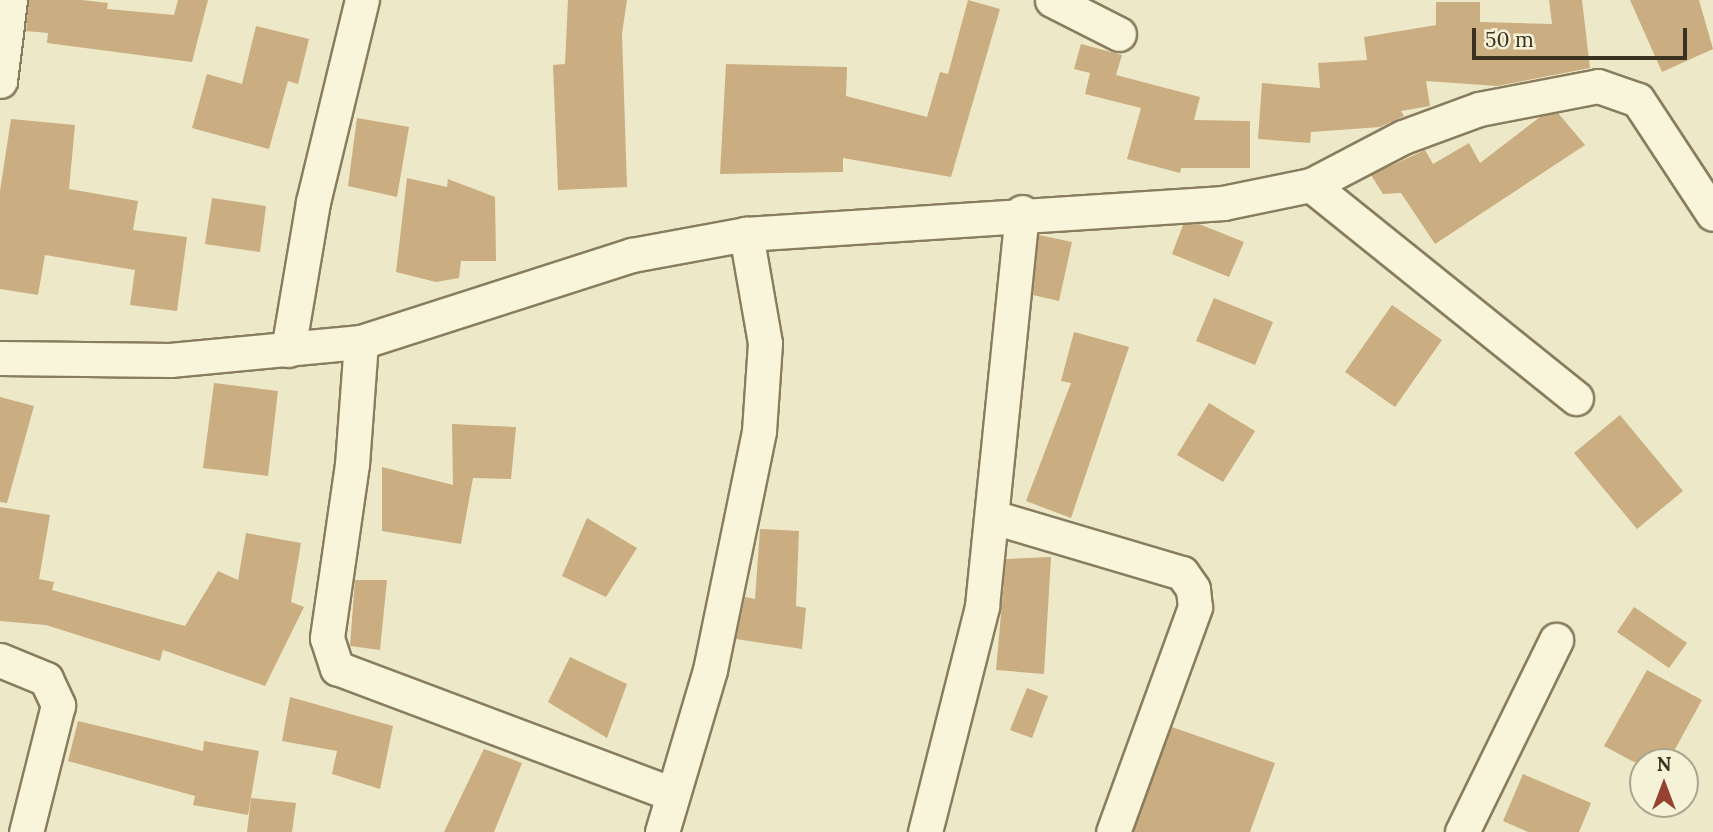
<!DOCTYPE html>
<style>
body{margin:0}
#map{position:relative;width:1713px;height:832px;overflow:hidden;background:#ede9c8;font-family:Lora,serif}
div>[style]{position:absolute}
.building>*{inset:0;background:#caad80}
.roads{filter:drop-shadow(2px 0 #897d5e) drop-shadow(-2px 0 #897d5e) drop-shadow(0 2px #897d5e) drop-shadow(0 -2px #897d5e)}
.street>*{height:33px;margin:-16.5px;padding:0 16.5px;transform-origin:16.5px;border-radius:16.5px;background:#f8f5db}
span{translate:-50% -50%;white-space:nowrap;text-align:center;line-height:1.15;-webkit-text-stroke:5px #f5f2d8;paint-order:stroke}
.north{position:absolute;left:1629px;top:748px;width:70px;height:70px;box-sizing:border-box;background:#f5f2d8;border:2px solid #aaa58f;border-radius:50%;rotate:0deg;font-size:19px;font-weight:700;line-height:28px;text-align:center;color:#3a3221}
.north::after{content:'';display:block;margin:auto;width:24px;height:32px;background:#954330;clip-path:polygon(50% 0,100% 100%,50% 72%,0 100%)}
.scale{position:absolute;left:1472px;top:28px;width:215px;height:32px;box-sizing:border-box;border:4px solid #3a3221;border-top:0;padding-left:9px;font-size:21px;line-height:24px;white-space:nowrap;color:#3a3221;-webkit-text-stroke:5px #f5f2d8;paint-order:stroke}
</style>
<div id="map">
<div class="building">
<div style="clip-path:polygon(29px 0,82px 0,108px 3px,107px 9px,174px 15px,178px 0,208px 0,192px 62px,47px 43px,48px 33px,26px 31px)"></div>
<div style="clip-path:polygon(568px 0,627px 0,622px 34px,627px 187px,558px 190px,553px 65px,565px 64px)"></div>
<div style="clip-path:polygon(968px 0,1000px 9px,951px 177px,843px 158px,843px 172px,720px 174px,726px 64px,847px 67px,846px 96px,927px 117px,940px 72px,948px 74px)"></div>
<div style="clip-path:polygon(1549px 0,1582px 0,1590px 68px,1497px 86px,1426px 81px,1430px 106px,1401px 111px,1404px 116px,1380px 127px,1311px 132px,1310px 143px,1258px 139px,1262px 83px,1320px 88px,1318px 63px,1367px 60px,1364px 37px,1436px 25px,1436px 2px,1480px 2px,1480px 22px,1552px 24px)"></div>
<div style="clip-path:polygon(1630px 0,1699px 0,1713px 49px,1662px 72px)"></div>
<div style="clip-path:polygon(256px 26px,309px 39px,298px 84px,288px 81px,269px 149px,192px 128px,207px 74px,242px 84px)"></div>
<div style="clip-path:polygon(1081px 44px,1122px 55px,1116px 75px,1200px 97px,1194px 120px,1250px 121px,1250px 168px,1181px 168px,1180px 173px,1127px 159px,1141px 108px,1085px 94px,1090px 73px,1074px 69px)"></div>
<div style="clip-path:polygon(1558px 113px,1585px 145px,1435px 244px,1401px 193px,1383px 194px,1371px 175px,1425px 150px,1433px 164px,1469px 143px,1480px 163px,1540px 117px)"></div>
<div style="clip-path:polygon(357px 118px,409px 127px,397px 197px,348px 186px)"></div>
<div style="clip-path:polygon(11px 119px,75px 125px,69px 189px,138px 201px,133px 230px,187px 237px,177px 311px,130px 305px,135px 270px,45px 255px,38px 295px,0 289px,0 191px)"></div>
<div style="clip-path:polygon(407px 178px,447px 187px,448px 179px,495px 197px,496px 261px,461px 261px,459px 278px,436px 282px,396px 272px)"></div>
<div style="clip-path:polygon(212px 198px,266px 206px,260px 252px,205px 244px)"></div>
<div style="clip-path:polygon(1199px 224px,1244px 242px,1229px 277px,1172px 254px,1183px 225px)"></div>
<div style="clip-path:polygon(1039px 235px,1072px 242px,1059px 301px,1033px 295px)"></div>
<div style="clip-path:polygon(1214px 298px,1273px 322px,1255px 365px,1196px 341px)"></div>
<div style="clip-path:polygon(1392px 305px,1442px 340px,1395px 407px,1345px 372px)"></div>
<div style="clip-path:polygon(1074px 332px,1129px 347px,1071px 518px,1026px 501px,1071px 383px,1061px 381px)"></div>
<div style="clip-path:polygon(214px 383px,278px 391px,268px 476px,203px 468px)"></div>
<div style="clip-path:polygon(0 397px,34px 406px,7px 503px,0 502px)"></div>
<div style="clip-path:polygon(1209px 403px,1255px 431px,1223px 482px,1177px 455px)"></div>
<div style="clip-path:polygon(1620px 415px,1683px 491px,1637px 529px,1574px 453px)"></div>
<div style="clip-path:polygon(452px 424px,516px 427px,511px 479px,473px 478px,461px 544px,382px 531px,382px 467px,453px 485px)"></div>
<div style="clip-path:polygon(0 507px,50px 515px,39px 579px,54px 582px,52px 590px,185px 626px,218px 571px,238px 580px,246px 533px,301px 543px,291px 602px,304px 607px,265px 686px,163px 650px,160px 661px,46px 625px,0 621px)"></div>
<div style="clip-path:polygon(587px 518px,637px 548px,606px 597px,562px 576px)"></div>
<div style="clip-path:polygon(760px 529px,799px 531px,796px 606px,806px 608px,802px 649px,736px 639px,745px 597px,755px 599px)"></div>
<div style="clip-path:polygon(1051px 557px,1044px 674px,996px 670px,1006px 559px)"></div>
<div style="clip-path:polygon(355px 580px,387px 580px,380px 650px,350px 646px)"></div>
<div style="clip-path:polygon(1634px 607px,1687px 643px,1669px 668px,1617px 632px)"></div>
<div style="clip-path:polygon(570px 657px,627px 684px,607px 738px,548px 702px)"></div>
<div style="clip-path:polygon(1647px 670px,1702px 700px,1668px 762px,1634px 762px,1604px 746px)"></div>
<div style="clip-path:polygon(1027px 688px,1048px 696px,1032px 738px,1010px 730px)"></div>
<div style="clip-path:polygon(290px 697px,393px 726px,380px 789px,332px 774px,337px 751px,282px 741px)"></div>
<div style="clip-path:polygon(78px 721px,203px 751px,204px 741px,259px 751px,248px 815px,193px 805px,195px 796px,68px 761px)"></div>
<div style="clip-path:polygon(1172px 727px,1275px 763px,1250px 832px,1133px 832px)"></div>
<div style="clip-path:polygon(484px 749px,522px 763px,494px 832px,444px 832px)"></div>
<div style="clip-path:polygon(1523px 774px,1591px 803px,1579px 832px,1528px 832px,1503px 821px)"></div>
<div style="clip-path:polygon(251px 798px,296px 803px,292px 832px,247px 832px)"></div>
</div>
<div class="roads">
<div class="street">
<div style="left:1052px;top:0;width:75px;rotate:26.9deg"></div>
<div style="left:0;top:81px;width:82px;rotate:-83deg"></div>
<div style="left:1311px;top:185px;width:340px;rotate:38.8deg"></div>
<div style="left:361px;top:342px;width:122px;rotate:94.2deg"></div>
<div style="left:352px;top:464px;width:176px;rotate:98.2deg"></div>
<div style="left:327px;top:638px;width:32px;rotate:72deg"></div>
<div style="left:337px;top:668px;width:359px;rotate:20.6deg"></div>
<div style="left:288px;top:350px;width:150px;rotate:-80.4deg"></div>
<div style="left:313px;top:202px;width:208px;rotate:-76.4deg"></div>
<div style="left:0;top:358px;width:170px;rotate:0.7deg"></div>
<div style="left:170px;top:360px;width:192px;rotate:-5.4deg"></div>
<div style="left:361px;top:342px;width:285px;rotate:-17.8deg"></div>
<div style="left:632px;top:255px;width:116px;rotate:-10.4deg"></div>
<div style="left:746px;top:234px;width:478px;rotate:-3.7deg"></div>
<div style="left:1223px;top:203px;width:90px;rotate:-11.6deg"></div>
<div style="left:1311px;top:185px;width:104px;rotate:-27.6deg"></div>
<div style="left:1403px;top:137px;width:81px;rotate:-20.2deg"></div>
<div style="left:1479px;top:109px;width:121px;rotate:-10.9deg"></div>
<div style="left:1598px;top:86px;width:42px;rotate:19.3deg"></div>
<div style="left:1638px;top:100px;width:136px;rotate:56.7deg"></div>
<div style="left:993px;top:517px;width:197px;rotate:16.5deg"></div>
<div style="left:1182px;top:573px;width:19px;rotate:55deg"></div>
<div style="left:1193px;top:589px;width:18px;rotate:84deg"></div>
<div style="left:1195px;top:607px;width:239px;rotate:110deg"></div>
<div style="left:0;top:660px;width:50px;rotate:22.4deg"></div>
<div style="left:46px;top:679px;width:29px;rotate:65deg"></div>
<div style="left:58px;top:705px;width:131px;rotate:104.1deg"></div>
<div style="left:662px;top:832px;width:169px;rotate:-73.5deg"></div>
<div style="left:710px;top:670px;width:244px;rotate:-78.4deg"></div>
<div style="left:759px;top:431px;width:88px;rotate:-86.1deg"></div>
<div style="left:765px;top:343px;width:111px;rotate:-99.9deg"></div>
<div style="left:925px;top:832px;width:233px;rotate:-75.8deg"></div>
<div style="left:982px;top:606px;width:396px;rotate:-84.2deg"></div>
<div style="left:1462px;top:832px;width:214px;rotate:-63.9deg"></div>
</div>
</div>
<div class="north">N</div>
<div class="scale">50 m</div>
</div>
